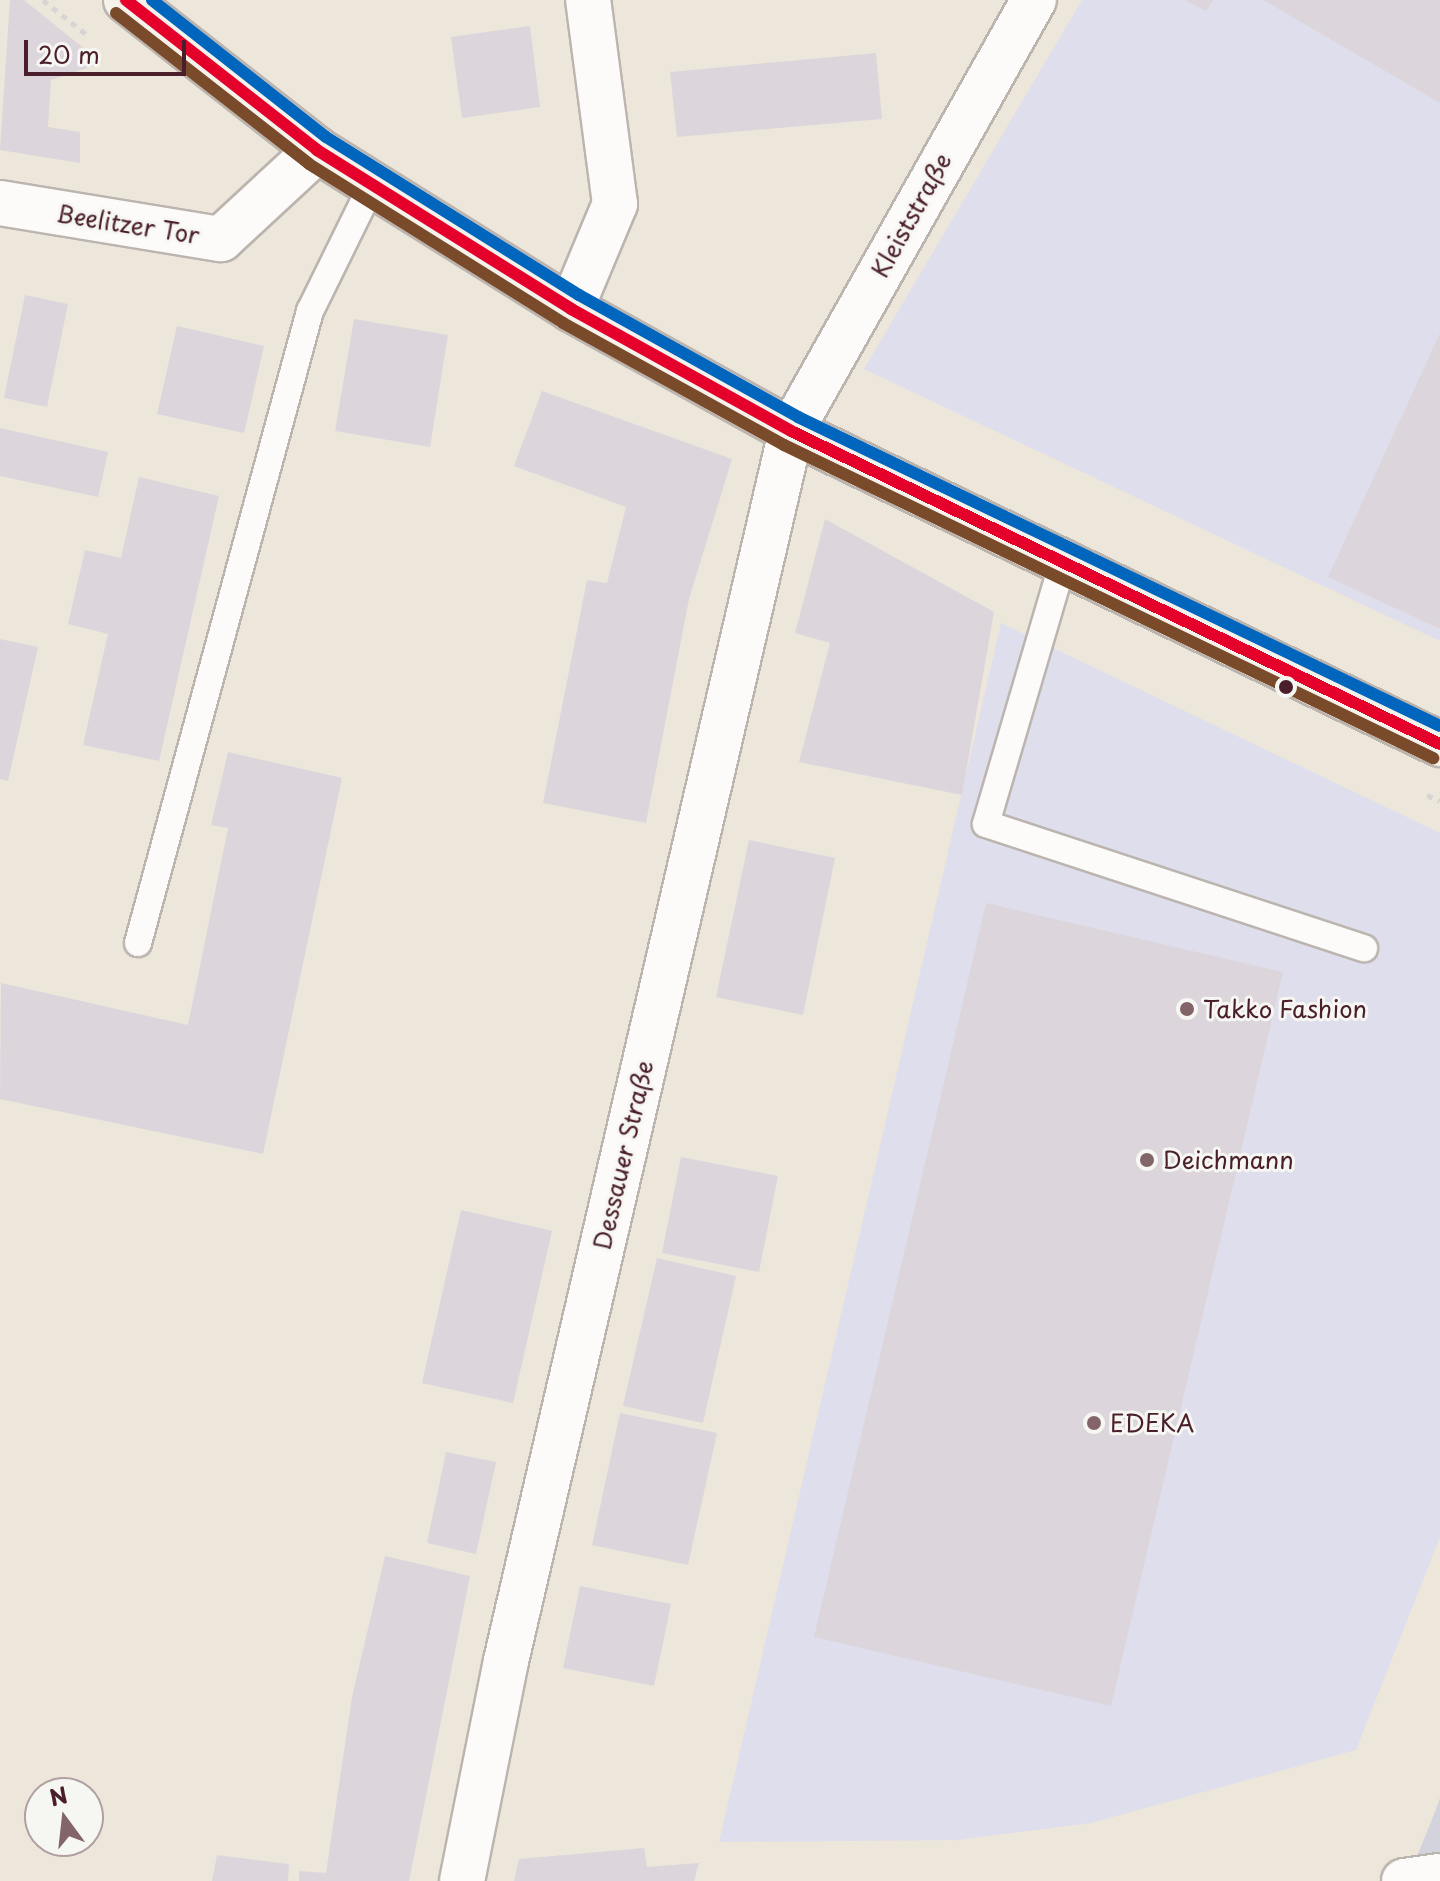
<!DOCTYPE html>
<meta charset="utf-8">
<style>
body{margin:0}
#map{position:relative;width:1440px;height:1881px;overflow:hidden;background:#ece6db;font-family:"Playpen Sans",sans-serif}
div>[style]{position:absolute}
.built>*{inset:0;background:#dfdeec}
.industrial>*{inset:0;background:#d2d3dd}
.building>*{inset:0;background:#dcd6dc}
.path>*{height:5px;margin-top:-2.5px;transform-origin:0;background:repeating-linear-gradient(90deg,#d8d4d2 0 6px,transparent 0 12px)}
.roads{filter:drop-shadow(2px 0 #bcb4ae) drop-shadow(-2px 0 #bcb4ae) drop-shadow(0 2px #bcb4ae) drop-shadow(0 -2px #bcb4ae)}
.service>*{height:26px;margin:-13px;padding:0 13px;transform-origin:13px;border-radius:13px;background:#fcfbfa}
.minor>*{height:44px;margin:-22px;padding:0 22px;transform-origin:22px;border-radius:22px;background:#fcfbfa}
.tertiary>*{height:44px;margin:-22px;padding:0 22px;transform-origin:22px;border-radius:22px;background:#fcfbfa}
.secondary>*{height:44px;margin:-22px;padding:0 22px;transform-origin:22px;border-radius:22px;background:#f5f2ec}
.bus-1>*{height:12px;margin:-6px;padding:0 6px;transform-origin:6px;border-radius:6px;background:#e4002b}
.bus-2>*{height:12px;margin:-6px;padding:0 6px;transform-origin:6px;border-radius:6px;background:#7a4b2a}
.bus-3>*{height:12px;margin:-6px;padding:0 6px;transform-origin:6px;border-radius:6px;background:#0065bd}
.dots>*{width:22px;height:22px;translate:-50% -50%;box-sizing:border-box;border:4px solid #f6f6f2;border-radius:50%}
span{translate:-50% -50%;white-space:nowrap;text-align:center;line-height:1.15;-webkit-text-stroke:6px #f6f6f2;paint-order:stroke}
.street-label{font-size:24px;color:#4a1f2b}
.poi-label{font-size:24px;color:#4a1f2b}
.left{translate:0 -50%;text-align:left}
.north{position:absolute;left:24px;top:1777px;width:80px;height:80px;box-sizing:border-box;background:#f6f6f2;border:2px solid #b1a0a2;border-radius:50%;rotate:345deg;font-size:22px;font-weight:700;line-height:32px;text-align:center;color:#4a1f2b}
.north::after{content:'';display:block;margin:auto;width:28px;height:36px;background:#836569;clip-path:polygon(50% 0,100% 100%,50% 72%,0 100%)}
.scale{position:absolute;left:24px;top:40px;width:162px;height:36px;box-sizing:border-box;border:4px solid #4a1f2b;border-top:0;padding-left:10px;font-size:24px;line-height:28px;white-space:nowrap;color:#4a1f2b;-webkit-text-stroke:6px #f6f6f2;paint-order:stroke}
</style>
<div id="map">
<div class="built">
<div style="clip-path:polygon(1082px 0,1440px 0,1440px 641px,864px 369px)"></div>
<div style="clip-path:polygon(1001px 623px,1440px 833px,1440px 1537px,1356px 1750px,1091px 1823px,958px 1840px,719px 1842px)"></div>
</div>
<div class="industrial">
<div style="clip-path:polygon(1440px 1798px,1440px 1881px,1407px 1881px,1433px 1817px)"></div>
</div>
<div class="building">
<div style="clip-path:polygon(10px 0,24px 0,102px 63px,51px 80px,48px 127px,80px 132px,80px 163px,0 150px)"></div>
<div style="clip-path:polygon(1185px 0,1213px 0,1206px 11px)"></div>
<div style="clip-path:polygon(1263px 0,1440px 0,1440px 103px)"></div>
<div style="clip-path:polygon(530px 26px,540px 107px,462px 118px,451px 37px)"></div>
<div style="clip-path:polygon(876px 53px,882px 119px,677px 137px,670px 72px)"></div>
<div style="clip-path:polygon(25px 295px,68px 304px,47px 407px,4px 398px)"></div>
<div style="clip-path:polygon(354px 319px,448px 335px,430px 447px,335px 431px)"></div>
<div style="clip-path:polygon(177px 326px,264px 346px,244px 433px,157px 414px)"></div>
<div style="clip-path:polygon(1440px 333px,1440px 629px,1328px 577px)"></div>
<div style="clip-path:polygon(542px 391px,732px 459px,689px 599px,646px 823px,543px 803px,587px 580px,607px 583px,626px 507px,514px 466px)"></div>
<div style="clip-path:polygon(0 428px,108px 452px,98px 497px,0 476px)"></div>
<div style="clip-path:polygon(139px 477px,219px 496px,159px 761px,83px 745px,108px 634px,68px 624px,85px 550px,121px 558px)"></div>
<div style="clip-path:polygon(825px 519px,994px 612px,962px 795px,799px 762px,830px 643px,795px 633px)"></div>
<div style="clip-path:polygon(0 639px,38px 647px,8px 781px,0 779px)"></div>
<div style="clip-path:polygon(228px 752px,342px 778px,263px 1154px,0 1099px,1px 983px,188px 1025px,228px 828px,211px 825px)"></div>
<div style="clip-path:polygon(749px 840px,835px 858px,803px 1015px,716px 997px)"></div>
<div style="clip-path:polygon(986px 903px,1283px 972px,1111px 1706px,814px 1637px)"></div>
<div style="clip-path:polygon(681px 1157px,778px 1176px,759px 1272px,662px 1253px)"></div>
<div style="clip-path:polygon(461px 1210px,552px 1231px,513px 1403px,422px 1383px)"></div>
<div style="clip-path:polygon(657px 1258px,736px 1276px,703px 1423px,623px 1406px)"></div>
<div style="clip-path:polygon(620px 1413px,717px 1433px,688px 1565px,592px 1545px)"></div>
<div style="clip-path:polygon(446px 1452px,496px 1462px,476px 1554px,427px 1543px)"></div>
<div style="clip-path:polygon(385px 1556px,470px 1576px,409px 1881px,299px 1881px,299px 1871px,326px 1873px,352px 1697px)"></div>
<div style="clip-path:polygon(580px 1586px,671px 1604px,654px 1686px,563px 1668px)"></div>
<div style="clip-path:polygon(644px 1848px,647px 1867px,699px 1863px,694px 1881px,514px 1881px,519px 1859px)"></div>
<div style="clip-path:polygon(217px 1855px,289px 1864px,288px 1881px,212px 1881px)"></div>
</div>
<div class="path">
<div style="left:43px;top:0;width:55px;rotate:38.3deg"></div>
<div style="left:1427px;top:795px;width:14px;rotate:25deg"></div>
</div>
<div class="roads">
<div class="service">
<div style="left:1063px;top:562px;width:273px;rotate:106.4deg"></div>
<div style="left:986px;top:824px;width:398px;rotate:18.2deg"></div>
<div style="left:138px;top:943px;width:655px;rotate:-74.78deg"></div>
<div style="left:310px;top:311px;width:140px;rotate:-63.8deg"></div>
</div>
<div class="minor">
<div style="left:0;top:203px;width:224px;rotate:9.3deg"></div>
<div style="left:221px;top:239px;width:131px;rotate:-42.8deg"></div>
<div style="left:571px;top:309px;width:114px;rotate:-67.3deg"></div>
<div style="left:615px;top:204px;width:206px;rotate:-97.5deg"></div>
<div style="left:462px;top:1881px;width:224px;rotate:-78.7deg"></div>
<div style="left:506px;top:1661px;width:1263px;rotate:-76.95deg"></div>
<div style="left:791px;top:431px;width:495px;rotate:-60.6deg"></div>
</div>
<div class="tertiary">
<div style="left:1404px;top:1881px;width:36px;rotate:-8deg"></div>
</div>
<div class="secondary">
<div style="left:126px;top:0;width:243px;rotate:38.1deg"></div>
<div style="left:317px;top:150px;width:300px;rotate:32deg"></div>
<div style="left:571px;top:309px;width:252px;rotate:29deg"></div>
<div style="left:791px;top:431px;width:721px;rotate:25.75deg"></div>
</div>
</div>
<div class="bus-1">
<div style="left:126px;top:0;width:243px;rotate:38.1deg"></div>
<div style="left:317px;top:150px;width:300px;rotate:32deg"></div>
<div style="left:571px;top:309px;width:252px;rotate:29deg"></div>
<div style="left:791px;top:431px;width:721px;rotate:25.75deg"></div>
</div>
<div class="bus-2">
<div style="left:116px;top:13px;width:245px;rotate:38deg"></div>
<div style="left:309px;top:164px;width:300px;rotate:32deg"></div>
<div style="left:563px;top:323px;width:252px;rotate:28.9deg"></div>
<div style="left:784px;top:445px;width:721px;rotate:25.75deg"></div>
</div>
<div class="bus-3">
<div style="left:152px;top:0;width:221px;rotate:38.2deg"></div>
<div style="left:326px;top:137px;width:298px;rotate:32deg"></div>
<div style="left:579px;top:295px;width:251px;rotate:29.1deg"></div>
<div style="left:798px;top:417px;width:712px;rotate:25.7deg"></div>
</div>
<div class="dots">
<div style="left:1286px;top:687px;background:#4a1f2b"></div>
<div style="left:1187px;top:1009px;background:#836569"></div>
<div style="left:1147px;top:1160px;background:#836569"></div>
<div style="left:1094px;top:1423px;background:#836569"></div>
</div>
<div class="street-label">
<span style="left:911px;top:215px;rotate:-61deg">Kleiststraße</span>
<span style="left:128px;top:224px;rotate:9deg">Beelitzer Tor</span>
<span style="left:623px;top:1155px;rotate:-77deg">Dessauer Straße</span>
</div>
<div class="poi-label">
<span class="left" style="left:1203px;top:1009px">Takko Fashion</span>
<span class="left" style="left:1163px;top:1160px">Deichmann</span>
<span class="left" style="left:1110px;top:1423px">EDEKA</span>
</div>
<div class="north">N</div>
<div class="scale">20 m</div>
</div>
